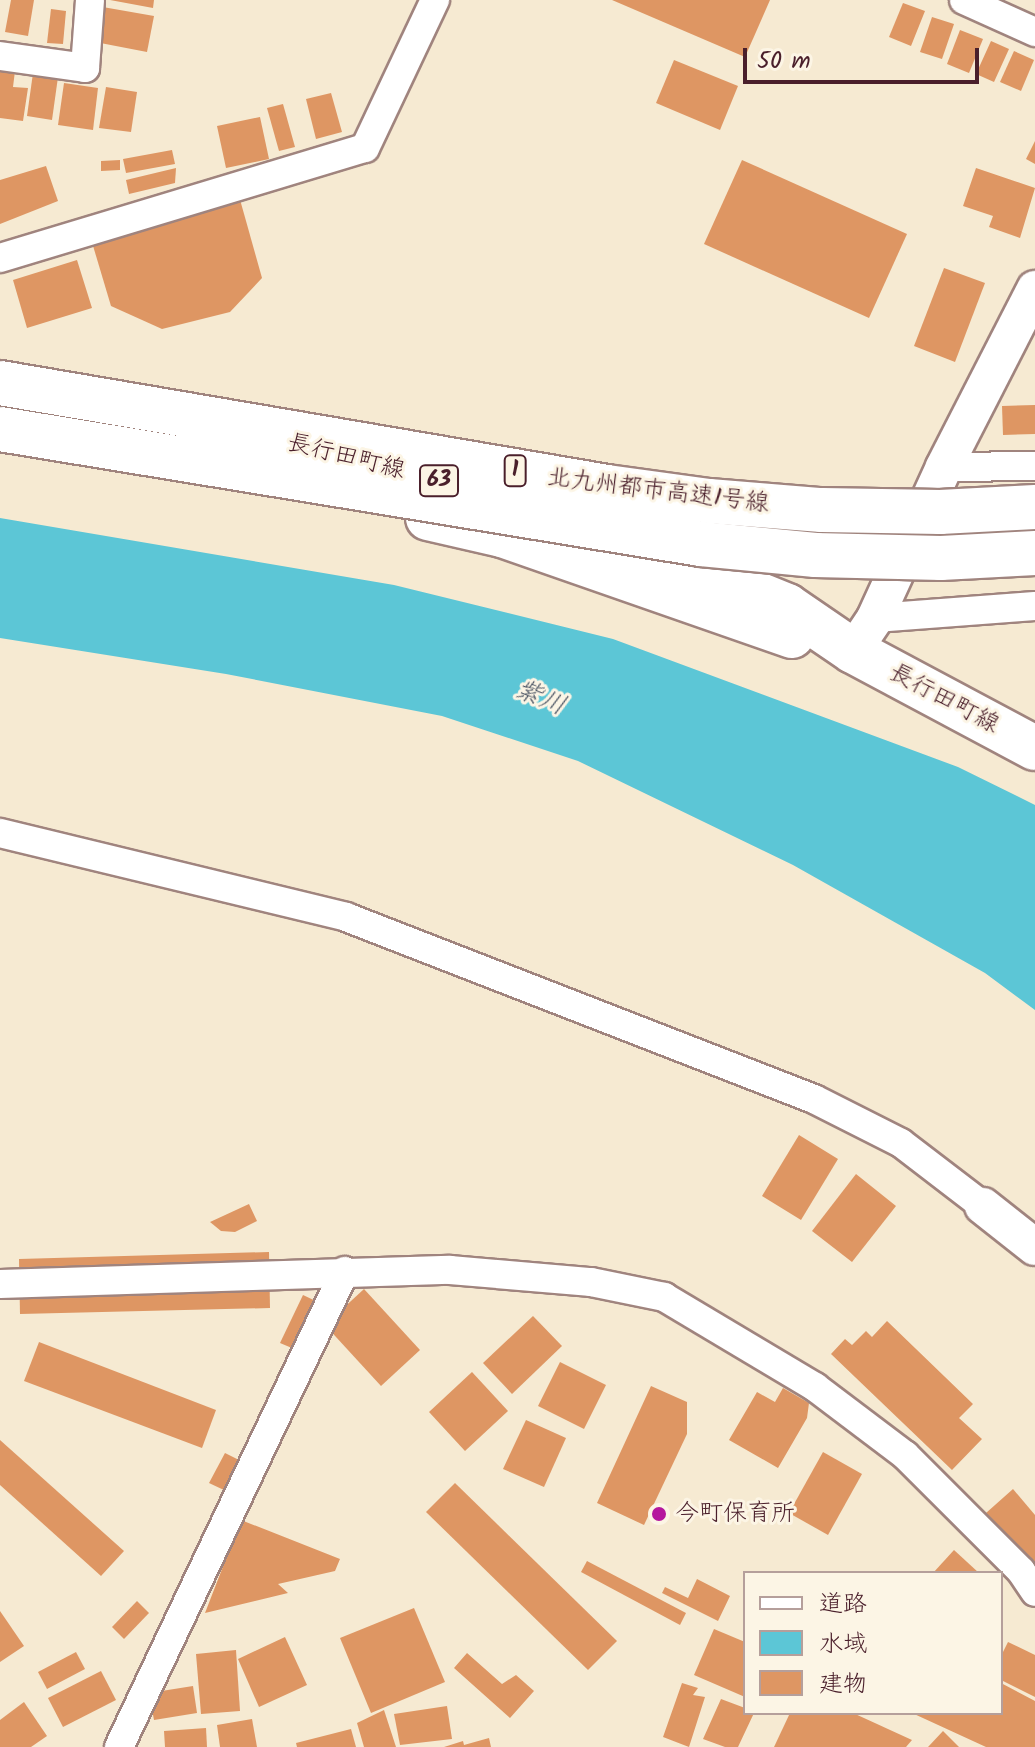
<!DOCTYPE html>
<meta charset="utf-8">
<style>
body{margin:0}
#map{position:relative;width:1035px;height:1747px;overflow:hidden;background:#f6ead2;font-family:Kalam,"Klee One",sans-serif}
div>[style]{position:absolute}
.water>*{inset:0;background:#5cc6d6}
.building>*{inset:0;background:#de9663}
.roads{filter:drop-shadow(2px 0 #a0847e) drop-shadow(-2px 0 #a0847e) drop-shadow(0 2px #a0847e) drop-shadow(0 -2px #a0847e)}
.minor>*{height:28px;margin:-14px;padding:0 14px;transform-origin:14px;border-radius:14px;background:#fff}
.tertiary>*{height:36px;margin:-18px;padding:0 18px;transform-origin:18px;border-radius:18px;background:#fff}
.primary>*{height:44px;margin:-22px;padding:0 22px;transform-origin:22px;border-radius:22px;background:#fff}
.bridges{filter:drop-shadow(2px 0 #a0847e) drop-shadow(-2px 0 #a0847e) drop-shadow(0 2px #a0847e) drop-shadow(0 -2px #a0847e)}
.motorway-bridge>*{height:44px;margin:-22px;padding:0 22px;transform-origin:22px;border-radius:22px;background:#fff}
.dots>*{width:22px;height:22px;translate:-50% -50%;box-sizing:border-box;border:4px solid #fcf5e5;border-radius:50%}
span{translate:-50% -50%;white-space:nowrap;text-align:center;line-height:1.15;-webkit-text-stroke:6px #fcf5e5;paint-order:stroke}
.shield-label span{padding:2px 6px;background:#fcf5e5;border:2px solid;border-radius:6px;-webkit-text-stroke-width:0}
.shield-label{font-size:22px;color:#4a1f2b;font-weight:700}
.street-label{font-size:24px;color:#4a1f2b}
.poi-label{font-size:24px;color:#4a1f2b}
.left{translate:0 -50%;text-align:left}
.water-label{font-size:26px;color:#505967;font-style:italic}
.legend{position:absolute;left:743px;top:1571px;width:260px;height:144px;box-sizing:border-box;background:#fcf5e5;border:2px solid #b59f9b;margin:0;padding:10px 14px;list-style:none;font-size:24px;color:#4a1f2b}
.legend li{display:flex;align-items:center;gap:16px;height:40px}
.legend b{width:40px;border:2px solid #b59f9b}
.scale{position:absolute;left:743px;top:48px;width:236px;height:36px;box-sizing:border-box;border:4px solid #4a1f2b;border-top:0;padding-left:10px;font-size:24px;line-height:28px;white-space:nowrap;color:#4a1f2b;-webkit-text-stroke:6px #fcf5e5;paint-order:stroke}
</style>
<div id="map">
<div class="water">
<div style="clip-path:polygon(0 518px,394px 585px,613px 639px,958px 767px,1035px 805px,1035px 1010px,985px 973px,793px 865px,578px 761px,442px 716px,226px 674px,0 638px)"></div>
</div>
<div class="building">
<div style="clip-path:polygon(11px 0,34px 0,28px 36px,5px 32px)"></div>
<div style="clip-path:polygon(110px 0,154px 0,153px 8px)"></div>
<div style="clip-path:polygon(612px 0,770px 0,745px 57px)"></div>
<div style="clip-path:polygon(903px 3px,925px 11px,911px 46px,889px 37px)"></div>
<div style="clip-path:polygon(97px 6px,154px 16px,147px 52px,90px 41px)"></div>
<div style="clip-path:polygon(51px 9px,66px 11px,63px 44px,47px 43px)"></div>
<div style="clip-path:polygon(932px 17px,954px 24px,942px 59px,920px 52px)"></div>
<div style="clip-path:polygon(960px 30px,983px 39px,969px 73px,947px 64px)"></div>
<div style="clip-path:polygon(991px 41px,1009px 49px,994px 82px,976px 74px)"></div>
<div style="clip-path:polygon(1014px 51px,1034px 60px,1021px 91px,1000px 82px)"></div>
<div style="clip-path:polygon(674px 60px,738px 86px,720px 130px,656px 103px)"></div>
<div style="clip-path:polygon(0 69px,15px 71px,13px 87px,28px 88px,23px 121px,0 118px)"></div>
<div style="clip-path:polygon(33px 73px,58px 77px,52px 120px,27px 116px)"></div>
<div style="clip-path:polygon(64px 83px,98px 88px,93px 130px,58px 125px)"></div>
<div style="clip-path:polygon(106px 87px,137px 92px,131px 132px,99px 128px)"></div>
<div style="clip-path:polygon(331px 93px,342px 132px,316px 139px,306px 99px)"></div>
<div style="clip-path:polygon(283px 104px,295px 147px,279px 151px,267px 108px)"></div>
<div style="clip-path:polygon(260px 117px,269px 159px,226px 168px,217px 126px)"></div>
<div style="clip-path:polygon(1035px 141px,1035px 164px,1026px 159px)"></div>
<div style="clip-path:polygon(172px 150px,175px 164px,126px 173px,123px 159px)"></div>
<div style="clip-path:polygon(120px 160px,120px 170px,101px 171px,101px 161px)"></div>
<div style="clip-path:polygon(742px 160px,907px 234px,869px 318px,704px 244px)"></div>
<div style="clip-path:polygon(46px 166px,58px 201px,0 224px,0 180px)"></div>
<div style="clip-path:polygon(176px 168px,175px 183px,129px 194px,126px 180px)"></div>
<div style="clip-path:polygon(976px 168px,1035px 188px,1020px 238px,989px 227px,993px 216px,963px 206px)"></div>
<div style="clip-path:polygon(239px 196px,262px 278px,230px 312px,162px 329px,111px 306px,91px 239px)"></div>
<div style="clip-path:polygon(77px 260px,92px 308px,27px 328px,13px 280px)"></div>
<div style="clip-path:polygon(944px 268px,985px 283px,955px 362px,914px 346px)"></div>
<div style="clip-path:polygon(1035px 405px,1035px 434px,1003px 435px,1002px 406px)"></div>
<div style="clip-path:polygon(799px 1135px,838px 1159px,801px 1220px,762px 1196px)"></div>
<div style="clip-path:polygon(856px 1174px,896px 1206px,852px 1262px,812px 1231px)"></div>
<div style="clip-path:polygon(249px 1204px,257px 1221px,235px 1232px,221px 1231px,210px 1222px)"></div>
<div style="clip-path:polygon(269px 1252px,270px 1308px,20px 1314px,19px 1259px)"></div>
<div style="clip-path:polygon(364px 1289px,420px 1350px,381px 1386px,325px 1325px)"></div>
<div style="clip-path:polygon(303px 1295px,320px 1303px,299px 1351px,280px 1343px)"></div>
<div style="clip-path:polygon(533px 1316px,562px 1346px,512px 1394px,483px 1363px)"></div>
<div style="clip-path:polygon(887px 1321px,973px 1404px,959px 1418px,982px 1439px,952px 1470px,831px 1354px,845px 1339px,852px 1345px,866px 1331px,872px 1337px)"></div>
<div style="clip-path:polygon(39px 1342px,216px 1410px,202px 1448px,24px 1381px)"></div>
<div style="clip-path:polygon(560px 1362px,606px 1385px,584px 1429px,538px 1406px)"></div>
<div style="clip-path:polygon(472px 1372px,508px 1411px,465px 1451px,429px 1412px)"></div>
<div style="clip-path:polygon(651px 1386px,687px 1402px,687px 1434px,644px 1525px,597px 1503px)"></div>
<div style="clip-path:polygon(783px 1388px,809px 1403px,807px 1418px,778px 1468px,729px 1440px,757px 1392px,775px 1402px)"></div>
<div style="clip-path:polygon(526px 1420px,566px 1438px,544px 1487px,503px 1469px)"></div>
<div style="clip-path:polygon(0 1440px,124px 1551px,101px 1576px,0 1485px)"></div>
<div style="clip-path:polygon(823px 1452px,862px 1474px,828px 1535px,789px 1513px)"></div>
<div style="clip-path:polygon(225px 1453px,241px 1461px,226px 1491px,209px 1483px)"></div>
<div style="clip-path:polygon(455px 1483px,617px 1641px,588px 1670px,426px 1512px)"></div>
<div style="clip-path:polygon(1013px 1489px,1035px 1515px,1035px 1569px,986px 1513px)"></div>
<div style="clip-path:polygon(241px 1520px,340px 1559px,335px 1571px,278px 1584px,288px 1593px,205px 1613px)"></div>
<div style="clip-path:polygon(954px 1550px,979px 1573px,933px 1573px)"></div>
<div style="clip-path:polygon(587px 1561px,686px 1613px,680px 1625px,581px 1572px)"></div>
<div style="clip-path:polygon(697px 1579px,730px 1596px,718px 1621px,662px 1593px,665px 1587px,688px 1598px)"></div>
<div style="clip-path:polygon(137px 1601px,149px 1613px,124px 1639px,112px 1627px)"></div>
<div style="clip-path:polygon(414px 1608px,445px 1682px,371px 1713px,340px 1638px)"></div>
<div style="clip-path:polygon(0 1611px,24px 1646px,0 1662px)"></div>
<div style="clip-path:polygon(714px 1629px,745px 1642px,745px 1697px,694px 1675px)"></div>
<div style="clip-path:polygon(285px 1637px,307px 1685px,259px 1707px,238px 1659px)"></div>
<div style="clip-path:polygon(1008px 1642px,1035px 1655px,1035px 1697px,1001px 1680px,1001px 1656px)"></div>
<div style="clip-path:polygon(236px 1650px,240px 1711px,201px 1714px,196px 1654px)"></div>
<div style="clip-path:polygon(76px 1652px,85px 1669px,47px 1689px,38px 1672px)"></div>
<div style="clip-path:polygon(467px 1653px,502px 1684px,516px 1675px,534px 1691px,510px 1718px,454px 1668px)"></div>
<div style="clip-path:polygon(101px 1671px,116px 1700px,63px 1727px,48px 1698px)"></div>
<div style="clip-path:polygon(682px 1683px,698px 1688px,693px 1695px,705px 1697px,689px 1747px,663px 1737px)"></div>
<div style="clip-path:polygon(1001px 1683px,1035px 1701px,1035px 1747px,986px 1747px,912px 1713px,1001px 1713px)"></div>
<div style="clip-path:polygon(193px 1686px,197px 1713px,154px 1720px,149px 1693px)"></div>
<div style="clip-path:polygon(721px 1699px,745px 1708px,745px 1713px,754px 1713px,738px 1747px,725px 1747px,703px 1739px)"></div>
<div style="clip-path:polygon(24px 1702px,47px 1736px,31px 1747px,0 1747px,0 1720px)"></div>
<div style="clip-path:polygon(447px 1706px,452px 1739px,400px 1745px,394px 1714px)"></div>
<div style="clip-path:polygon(384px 1710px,396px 1747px,364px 1747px,357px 1723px)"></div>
<div style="clip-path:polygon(790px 1713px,853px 1713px,912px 1740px,906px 1747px,774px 1747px)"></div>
<div style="clip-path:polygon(252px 1719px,257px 1747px,220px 1747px,217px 1725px)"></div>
<div style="clip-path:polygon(206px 1728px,207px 1747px,165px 1747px,164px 1731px)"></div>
<div style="clip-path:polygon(351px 1729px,356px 1747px,297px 1747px,296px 1743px)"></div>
<div style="clip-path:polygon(943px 1731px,959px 1747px,928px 1747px)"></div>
<div style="clip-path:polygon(489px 1738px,491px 1747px,444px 1747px,463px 1741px,464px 1745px)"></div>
</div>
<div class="roads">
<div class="minor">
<div style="left:964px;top:0;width:78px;rotate:24.3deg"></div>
<div style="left:0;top:56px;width:86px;rotate:8deg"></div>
<div style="left:85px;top:68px;width:68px;rotate:-85.8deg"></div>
<div style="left:0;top:258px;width:381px;rotate:-16.8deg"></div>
<div style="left:365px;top:148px;width:164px;rotate:-64.7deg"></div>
<div style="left:944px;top:467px;width:91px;rotate:-0.6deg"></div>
<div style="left:875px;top:618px;width:160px;rotate:-4.3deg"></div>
<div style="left:0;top:833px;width:356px;rotate:13.6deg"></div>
<div style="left:346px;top:917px;width:502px;rotate:21.25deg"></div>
<div style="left:814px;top:1099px;width:97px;rotate:26.8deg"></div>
<div style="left:901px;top:1143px;width:103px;rotate:37.5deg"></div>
<div style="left:0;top:1284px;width:450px;rotate:-1.8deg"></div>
<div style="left:450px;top:1270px;width:142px;rotate:4.9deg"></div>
<div style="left:591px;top:1282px;width:75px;rotate:11.6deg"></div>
<div style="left:664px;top:1297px;width:176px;rotate:30.8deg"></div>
<div style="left:815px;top:1387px;width:113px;rotate:37.1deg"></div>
<div style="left:905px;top:1455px;width:164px;rotate:45deg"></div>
<div style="left:1021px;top:1571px;width:25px;rotate:56deg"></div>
<div style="left:119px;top:1747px;width:527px;rotate:-64.6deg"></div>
</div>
<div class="tertiary">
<div style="left:853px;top:651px;width:40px;rotate:-56deg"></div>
<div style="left:875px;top:618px;width:166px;rotate:-65.4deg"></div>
<div style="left:944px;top:467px;width:200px;rotate:-62.9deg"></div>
<div style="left:983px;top:1206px;width:66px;rotate:38.3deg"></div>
</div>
<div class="primary">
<div style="left:428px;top:518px;width:76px;rotate:12.9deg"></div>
<div style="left:502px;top:535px;width:307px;rotate:19.2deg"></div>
<div style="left:624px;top:540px;width:176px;rotate:22deg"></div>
<div style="left:787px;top:606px;width:80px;rotate:34.3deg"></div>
<div style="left:853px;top:651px;width:206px;rotate:28.1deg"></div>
</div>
</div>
<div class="bridges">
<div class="motorway-bridge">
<div style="left:0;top:383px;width:616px;rotate:9.72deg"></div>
<div style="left:607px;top:487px;width:103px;rotate:7.8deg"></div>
<div style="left:709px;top:501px;width:113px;rotate:4.6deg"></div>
<div style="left:822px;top:510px;width:118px;rotate:1deg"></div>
<div style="left:940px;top:512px;width:95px;rotate:-3deg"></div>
<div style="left:0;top:429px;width:710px;rotate:9.32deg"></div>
<div style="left:701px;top:544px;width:115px;rotate:5.5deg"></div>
<div style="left:815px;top:555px;width:126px;rotate:1.4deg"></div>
<div style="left:941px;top:558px;width:94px;rotate:-3deg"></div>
</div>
</div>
<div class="dots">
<div style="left:659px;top:1514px;background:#b5179e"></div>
</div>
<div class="shield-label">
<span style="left:515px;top:471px">1</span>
<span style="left:439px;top:481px">63</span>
</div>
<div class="street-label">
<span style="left:346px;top:457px;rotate:14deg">長行田町線</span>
<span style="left:658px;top:491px;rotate:7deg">北九州都市高速1号線</span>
<span style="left:944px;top:699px;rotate:28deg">長行田町線</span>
</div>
<div class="poi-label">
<span class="left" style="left:675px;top:1514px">今町保育所</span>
</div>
<div class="water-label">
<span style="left:540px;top:699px;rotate:23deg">紫川</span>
</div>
<ul class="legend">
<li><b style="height:10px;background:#fff"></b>道路</li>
<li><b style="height:22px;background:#5cc6d6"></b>水域</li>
<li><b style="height:22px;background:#de9663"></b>建物</li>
</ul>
<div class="scale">50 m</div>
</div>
